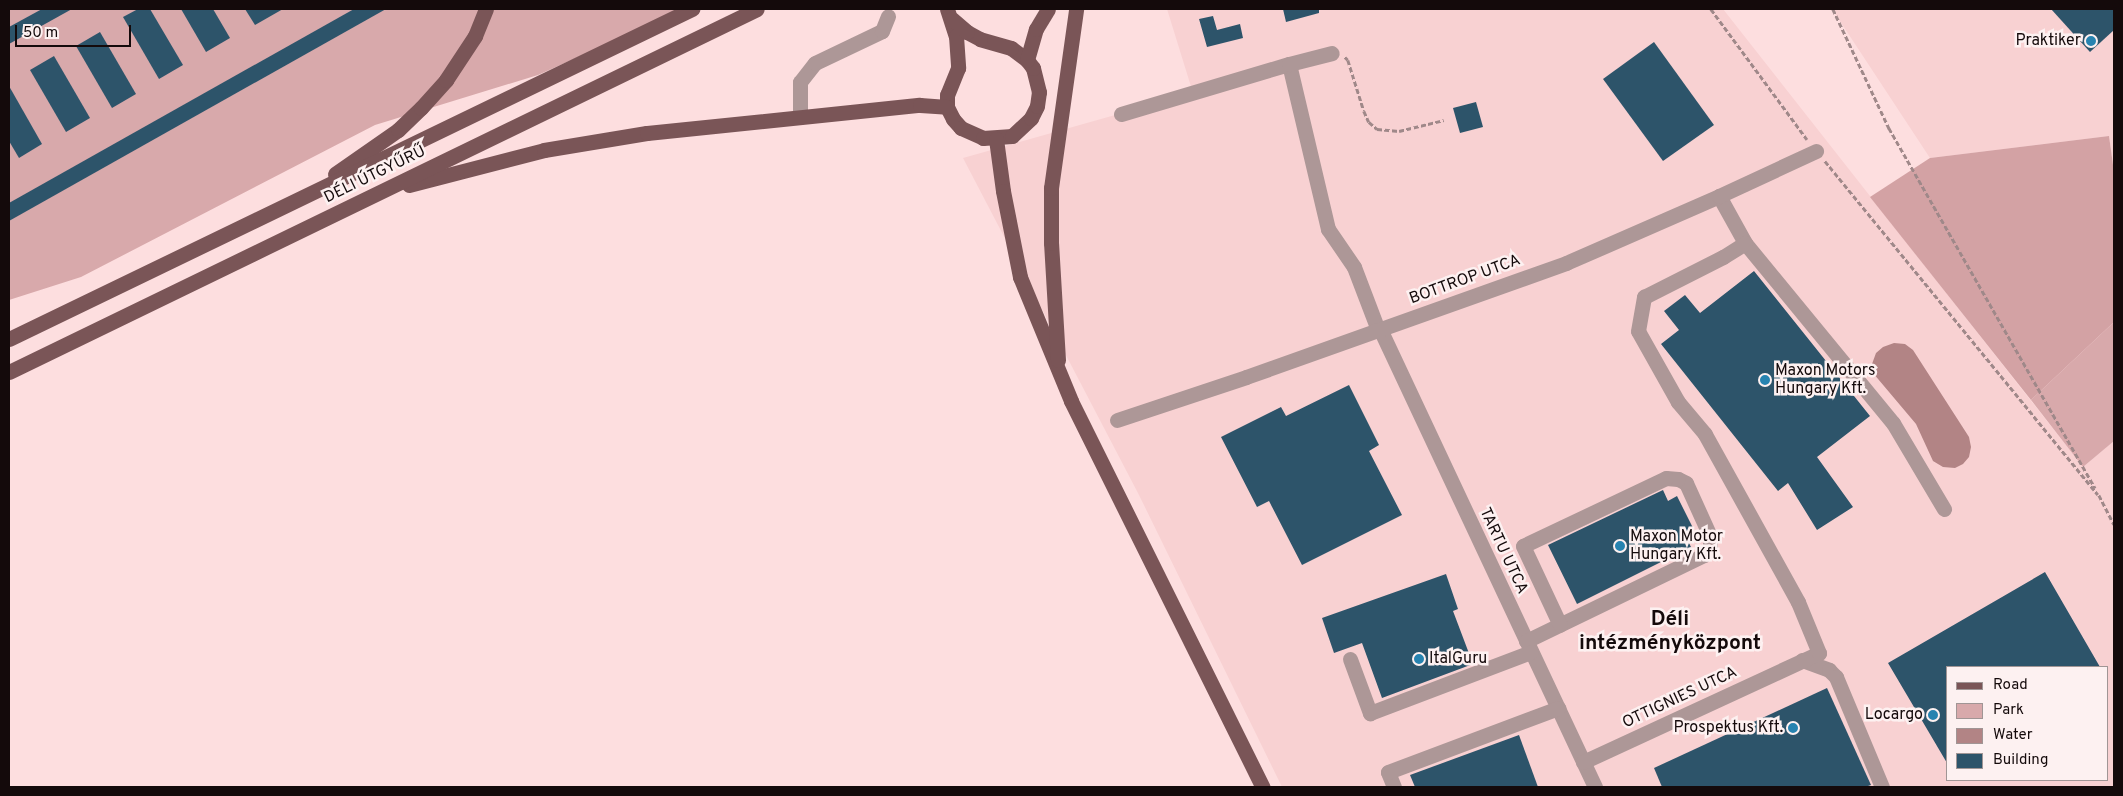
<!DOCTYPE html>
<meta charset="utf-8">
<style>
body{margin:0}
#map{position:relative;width:2123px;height:796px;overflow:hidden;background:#fddedf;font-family:Overpass,sans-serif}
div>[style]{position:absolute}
.built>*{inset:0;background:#f8d1d2}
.green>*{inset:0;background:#d8a9ab}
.forest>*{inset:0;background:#d3a2a4}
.water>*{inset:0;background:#b28485}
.building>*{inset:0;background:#2d546a}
.path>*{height:2.5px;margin-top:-1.25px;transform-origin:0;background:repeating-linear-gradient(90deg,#9f8889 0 5px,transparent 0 7.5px)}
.minor>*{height:15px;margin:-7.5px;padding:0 7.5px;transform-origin:7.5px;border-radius:7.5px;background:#ad9797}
.major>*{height:15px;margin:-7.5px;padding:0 7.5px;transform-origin:7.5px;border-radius:7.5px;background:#7a5557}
.dots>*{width:14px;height:14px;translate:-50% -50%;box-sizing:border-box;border:2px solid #fdf1f1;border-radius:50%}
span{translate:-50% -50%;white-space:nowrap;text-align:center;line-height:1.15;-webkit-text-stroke:5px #fdf1f1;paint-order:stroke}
.poi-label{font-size:16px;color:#140a0b}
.right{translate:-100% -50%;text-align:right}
.left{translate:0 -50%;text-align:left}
.street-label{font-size:16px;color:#140a0b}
.district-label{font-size:21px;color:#140a0b;font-weight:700}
.frame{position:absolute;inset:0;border:10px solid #140a0b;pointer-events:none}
.legend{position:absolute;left:1946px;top:666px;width:162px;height:115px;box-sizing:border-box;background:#fdf1f1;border:1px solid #a09595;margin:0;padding:6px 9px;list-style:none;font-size:15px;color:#140a0b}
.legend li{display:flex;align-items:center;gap:10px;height:25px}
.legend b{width:25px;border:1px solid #a09595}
.scale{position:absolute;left:15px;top:25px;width:116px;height:22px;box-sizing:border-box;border:2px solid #140a0b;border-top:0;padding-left:6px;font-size:15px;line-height:18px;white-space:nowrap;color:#140a0b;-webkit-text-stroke:4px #fdf1f1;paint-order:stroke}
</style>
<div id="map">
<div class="built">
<div style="clip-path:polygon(evenodd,1167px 9px,1723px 9px,2083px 467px,2114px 441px,2114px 787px,1282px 787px,1139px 495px,963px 158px,1193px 93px,1167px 9px,1947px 667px,2107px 667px,2107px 780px,1947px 780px,1947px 667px)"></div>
<div style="clip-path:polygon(1832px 9px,2114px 9px,2114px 172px,2109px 136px,1930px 158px)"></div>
</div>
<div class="green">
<div style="clip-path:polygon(9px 9px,685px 9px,538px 75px,375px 125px,81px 277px,9px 300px)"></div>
<div style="clip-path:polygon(2114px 322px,2114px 441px,2083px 467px,2031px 400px)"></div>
</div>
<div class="forest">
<div style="clip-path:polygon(2109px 136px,2114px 172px,2114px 322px,2031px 400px,1870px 197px,1930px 158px)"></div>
</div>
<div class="water">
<div style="clip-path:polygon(1894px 343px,1905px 344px,1913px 350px,1969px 437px,1971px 447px,1969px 457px,1963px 464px,1955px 468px,1943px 467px,1933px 461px,1916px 424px,1873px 373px,1872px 364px,1876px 353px,1883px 347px)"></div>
</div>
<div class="building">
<div style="clip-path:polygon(42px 9px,72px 9px,9px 44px,9px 27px)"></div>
<div style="clip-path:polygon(138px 9px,150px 9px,183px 65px,159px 79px,123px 17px)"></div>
<div style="clip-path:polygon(181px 9px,213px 9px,230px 38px,206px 52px)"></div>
<div style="clip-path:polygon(245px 9px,283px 9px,255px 25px)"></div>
<div style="clip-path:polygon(354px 9px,386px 9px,9px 221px,9px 203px)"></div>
<div style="clip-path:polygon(1283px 9px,1319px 9px,1319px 13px,1286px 22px)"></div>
<div style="clip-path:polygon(2051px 9px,2114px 9px,2114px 30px,2090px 52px)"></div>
<div style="clip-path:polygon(1213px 16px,1217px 30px,1240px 24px,1243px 38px,1207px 47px,1199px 19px)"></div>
<div style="clip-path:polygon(100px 32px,136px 94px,112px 108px,76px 46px)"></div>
<div style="clip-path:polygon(1654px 42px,1714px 125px,1663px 161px,1603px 79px)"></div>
<div style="clip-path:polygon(54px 56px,90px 118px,66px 132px,30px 70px)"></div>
<div style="clip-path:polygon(9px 86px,42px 144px,19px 158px,9px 141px)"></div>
<div style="clip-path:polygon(1476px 102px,1483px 127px,1460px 133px,1453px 108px)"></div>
<div style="clip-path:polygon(1754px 271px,1870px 416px,1817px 457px,1853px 507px,1817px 530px,1788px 483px,1778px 491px,1661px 344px,1679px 330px,1664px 311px,1685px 295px,1700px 313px)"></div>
<div style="clip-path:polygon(1349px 385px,1379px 445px,1369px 451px,1402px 515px,1302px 565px,1269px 501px,1257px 507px,1221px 437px,1281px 407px,1286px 416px)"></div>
<div style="clip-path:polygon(1663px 490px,1668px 501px,1677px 496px,1694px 530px,1685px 535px,1691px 547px,1577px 604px,1548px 545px)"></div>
<div style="clip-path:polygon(2045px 572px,2100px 667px,1947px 667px,1947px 763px,1888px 663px)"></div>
<div style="clip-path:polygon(1446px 574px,1458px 609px,1453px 611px,1473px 664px,1382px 698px,1362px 643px,1334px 653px,1322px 618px)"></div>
<div style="clip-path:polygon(1827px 688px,1871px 785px,1865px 787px,1662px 787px,1654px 768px)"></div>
<div style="clip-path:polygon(1519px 735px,1538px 787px,1415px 787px,1410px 775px)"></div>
</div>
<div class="path">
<div style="left:1711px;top:9px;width:162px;rotate:53.6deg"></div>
<div style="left:1833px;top:9px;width:132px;rotate:64.8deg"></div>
<div style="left:1889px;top:128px;width:415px;rotate:60.2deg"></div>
<div style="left:1345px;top:57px;width:4px;rotate:45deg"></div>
<div style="left:1348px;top:60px;width:53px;rotate:72.6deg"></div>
<div style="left:1364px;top:111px;width:12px;rotate:66deg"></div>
<div style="left:1369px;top:122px;width:11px;rotate:41deg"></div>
<div style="left:1377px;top:129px;width:22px;rotate:5deg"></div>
<div style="left:1399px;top:131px;width:46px;rotate:-13.7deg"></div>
<div style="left:1825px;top:161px;width:431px;rotate:50.7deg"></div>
<div style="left:2099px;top:495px;width:33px;rotate:63deg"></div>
</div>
<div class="minor">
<div style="left:1289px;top:64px;width:170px;rotate:76.7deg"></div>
<div style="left:1328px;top:229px;width:46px;rotate:55.6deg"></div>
<div style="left:1354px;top:267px;width:67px;rotate:69.1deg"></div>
<div style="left:1121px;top:114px;width:175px;rotate:-16.6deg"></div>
<div style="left:1289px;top:64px;width:44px;rotate:-14.3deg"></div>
<div style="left:800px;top:117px;width:35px;rotate:-90deg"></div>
<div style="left:800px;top:82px;width:24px;rotate:-52deg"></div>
<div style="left:815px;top:63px;width:74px;rotate:-25.5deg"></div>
<div style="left:882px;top:31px;width:16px;rotate:-68deg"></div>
<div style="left:1719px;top:196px;width:54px;rotate:61deg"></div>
<div style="left:1745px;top:243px;width:233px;rotate:50.6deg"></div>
<div style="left:1893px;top:423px;width:100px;rotate:59.3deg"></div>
<div style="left:1380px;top:329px;width:506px;rotate:64.85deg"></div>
<div style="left:1117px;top:420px;width:136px;rotate:-18.4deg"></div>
<div style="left:1246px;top:377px;width:340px;rotate:-19.6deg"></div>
<div style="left:1566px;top:263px;width:167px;rotate:-23.6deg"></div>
<div style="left:1719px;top:196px;width:107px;rotate:-24.9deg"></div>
<div style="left:1526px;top:641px;width:198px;rotate:-25.8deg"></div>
<div style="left:1704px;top:555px;width:9px;rotate:-49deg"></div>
<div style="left:1710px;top:548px;width:12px;rotate:-90deg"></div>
<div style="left:1710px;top:536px;width:58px;rotate:-114.4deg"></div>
<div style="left:1686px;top:483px;width:9px;rotate:-153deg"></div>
<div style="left:1678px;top:479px;width:12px;rotate:-175deg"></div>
<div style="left:1666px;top:478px;width:158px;rotate:154.6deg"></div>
<div style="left:1523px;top:546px;width:87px;rotate:64.9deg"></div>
<div style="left:1350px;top:659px;width:58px;rotate:69.7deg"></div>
<div style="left:1370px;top:713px;width:172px;rotate:-20.8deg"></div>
<div style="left:1802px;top:660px;width:29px;rotate:20deg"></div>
<div style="left:1829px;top:670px;width:10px;rotate:45deg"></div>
<div style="left:1836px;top:677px;width:119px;rotate:67.3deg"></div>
<div style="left:1583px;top:762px;width:260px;rotate:-24.8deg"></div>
<div style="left:1819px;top:653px;width:55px;rotate:-112.4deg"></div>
<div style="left:1798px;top:602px;width:192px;rotate:-119deg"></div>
<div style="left:1705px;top:434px;width:42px;rotate:-130.2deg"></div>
<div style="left:1678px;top:402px;width:81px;rotate:-119.4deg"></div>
<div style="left:1638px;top:331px;width:35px;rotate:-80deg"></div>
<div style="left:1644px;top:297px;width:89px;rotate:-26.9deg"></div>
<div style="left:1723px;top:257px;width:26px;rotate:-32deg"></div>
<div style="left:1394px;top:787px;width:16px;rotate:-112deg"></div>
<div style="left:1388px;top:772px;width:182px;rotate:-20.6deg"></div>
</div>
<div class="major">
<div style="left:947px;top:9px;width:28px;rotate:72deg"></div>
<div style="left:956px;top:36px;width:32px;rotate:86deg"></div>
<div style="left:958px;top:68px;width:29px;rotate:112deg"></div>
<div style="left:947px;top:95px;width:12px;rotate:90deg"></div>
<div style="left:947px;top:107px;width:13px;rotate:63deg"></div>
<div style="left:953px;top:119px;width:12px;rotate:48deg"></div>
<div style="left:961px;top:128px;width:24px;rotate:24deg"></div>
<div style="left:983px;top:138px;width:29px;rotate:-4deg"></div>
<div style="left:1012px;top:136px;width:26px;rotate:-43deg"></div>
<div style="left:1031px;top:118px;width:13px;rotate:-63deg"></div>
<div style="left:1037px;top:106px;width:14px;rotate:-82deg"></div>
<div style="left:1039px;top:92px;width:25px;rotate:-104deg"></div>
<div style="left:1033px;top:68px;width:10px;rotate:-127deg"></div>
<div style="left:1027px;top:60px;width:20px;rotate:-143deg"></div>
<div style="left:1011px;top:48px;width:32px;rotate:-164deg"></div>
<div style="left:980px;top:39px;width:15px;rotate:-152deg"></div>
<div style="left:967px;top:32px;width:20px;rotate:-139deg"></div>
<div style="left:1027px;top:60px;width:32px;rotate:-74deg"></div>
<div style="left:1036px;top:29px;width:23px;rotate:-59deg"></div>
<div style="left:996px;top:139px;width:52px;rotate:82.3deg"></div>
<div style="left:1003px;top:191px;width:88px;rotate:78.8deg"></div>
<div style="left:1020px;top:277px;width:134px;rotate:67.6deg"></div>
<div style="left:1071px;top:401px;width:431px;rotate:63.6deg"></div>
<div style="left:335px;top:174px;width:77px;rotate:-34.9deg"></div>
<div style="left:398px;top:130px;width:32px;rotate:-44deg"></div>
<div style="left:421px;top:108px;width:38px;rotate:-48deg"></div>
<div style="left:446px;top:80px;width:53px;rotate:-56.6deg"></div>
<div style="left:475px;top:36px;width:29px;rotate:-68deg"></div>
<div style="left:409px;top:185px;width:139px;rotate:-14.5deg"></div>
<div style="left:544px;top:150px;width:104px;rotate:-9.4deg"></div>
<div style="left:647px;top:133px;width:274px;rotate:-5.9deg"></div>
<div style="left:920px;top:105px;width:27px;rotate:4deg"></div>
<div style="left:9px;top:339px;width:759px;rotate:-25.79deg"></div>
<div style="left:1058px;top:360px;width:117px;rotate:-93.4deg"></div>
<div style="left:1051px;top:243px;width:55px;rotate:-90deg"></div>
<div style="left:1051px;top:188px;width:181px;rotate:-82deg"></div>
<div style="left:9px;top:372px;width:831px;rotate:-25.89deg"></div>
</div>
<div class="dots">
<div style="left:2091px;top:41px;background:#2783b0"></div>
<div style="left:1765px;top:380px;background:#2783b0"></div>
<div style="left:1620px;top:546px;background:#2783b0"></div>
<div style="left:1419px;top:659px;background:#2783b0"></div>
<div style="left:1933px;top:715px;background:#2783b0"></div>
<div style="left:1793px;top:728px;background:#2783b0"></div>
</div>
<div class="poi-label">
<span class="right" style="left:2081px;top:41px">Praktiker</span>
<span class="left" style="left:1775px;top:380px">Maxon Motors<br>Hungary Kft.</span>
<span class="left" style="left:1630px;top:546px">Maxon Motor<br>Hungary Kft.</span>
<span class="left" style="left:1429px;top:659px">ItalGuru</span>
<span class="right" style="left:1923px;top:715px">Locargo</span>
<span class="right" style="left:1783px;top:728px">Prospektus Kft.</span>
</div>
<div class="street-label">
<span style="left:375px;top:175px;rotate:-26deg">DÉLI ÚTGYŰRŰ</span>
<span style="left:1465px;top:280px;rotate:-20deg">BOTTROP UTCA</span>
<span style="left:1503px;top:551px;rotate:65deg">TARTU UTCA</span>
<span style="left:1680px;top:698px;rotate:-25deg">OTTIGNIES UTCA</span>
</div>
<div class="district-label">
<span style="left:1670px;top:632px">Déli<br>intézményközpont</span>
</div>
<div class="frame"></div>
<ul class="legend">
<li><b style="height:6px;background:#7a5557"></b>Road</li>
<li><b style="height:14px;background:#d8a9ab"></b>Park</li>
<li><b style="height:14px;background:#b28485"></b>Water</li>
<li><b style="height:14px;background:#2d546a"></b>Building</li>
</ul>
<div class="scale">50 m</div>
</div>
